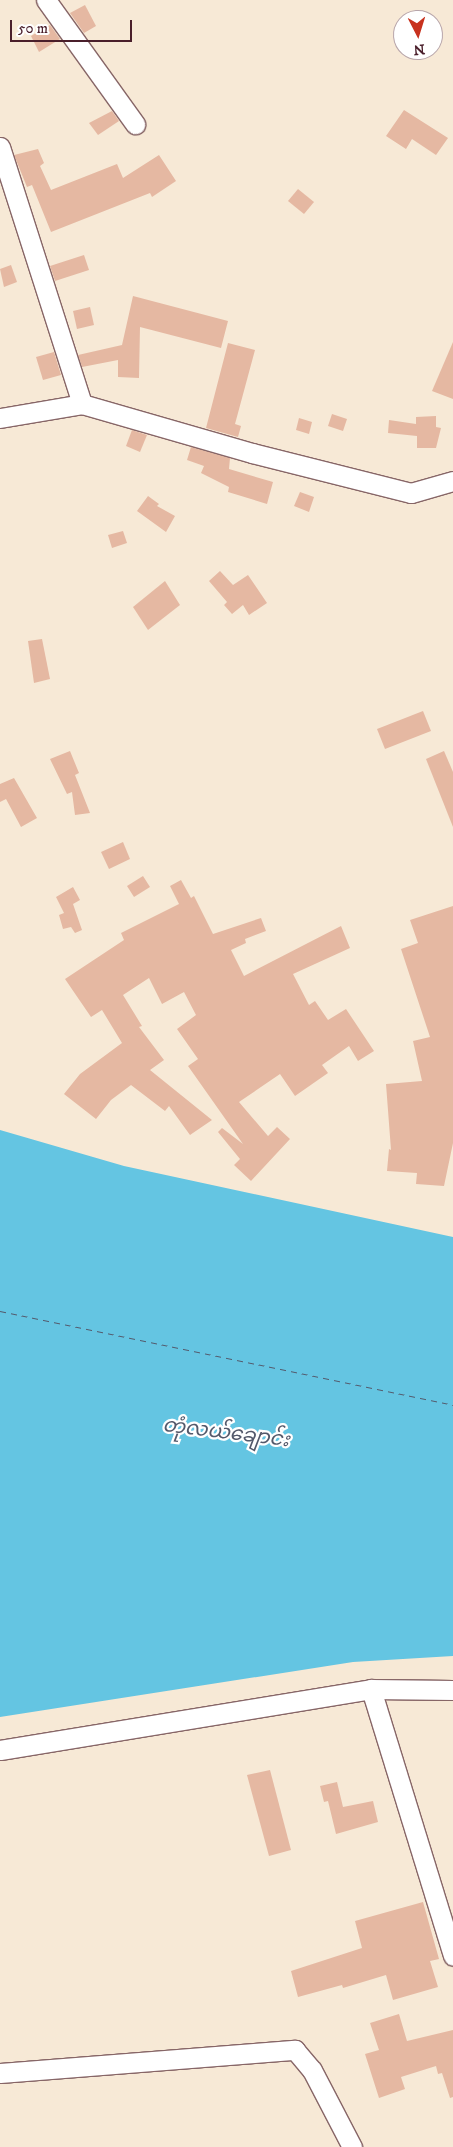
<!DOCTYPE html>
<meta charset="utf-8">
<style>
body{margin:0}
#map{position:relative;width:453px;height:2147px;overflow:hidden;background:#f7e9d6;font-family:"IM FELL DW Pica","Noto Sans Myanmar",serif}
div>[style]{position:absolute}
.water>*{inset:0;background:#64c5e2}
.ferry>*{height:1px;margin-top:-0.5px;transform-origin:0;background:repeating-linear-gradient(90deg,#53596b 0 6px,transparent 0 11px)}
.building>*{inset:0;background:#e5b8a2}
.roads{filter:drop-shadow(1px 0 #876667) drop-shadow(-1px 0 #876667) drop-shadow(0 1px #876667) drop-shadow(0 -1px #876667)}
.street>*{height:19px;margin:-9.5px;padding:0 9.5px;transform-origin:9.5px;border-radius:9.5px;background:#fff}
span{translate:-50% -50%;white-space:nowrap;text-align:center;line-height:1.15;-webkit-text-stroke:4.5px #fff;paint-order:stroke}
.water-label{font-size:20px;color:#53596b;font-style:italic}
.north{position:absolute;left:393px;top:10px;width:50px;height:50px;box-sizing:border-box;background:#fff;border:1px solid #b7a5aa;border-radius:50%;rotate:175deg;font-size:14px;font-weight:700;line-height:20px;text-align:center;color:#4a1f2b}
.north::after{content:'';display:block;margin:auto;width:18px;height:22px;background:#c8321e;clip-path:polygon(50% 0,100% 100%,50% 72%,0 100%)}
.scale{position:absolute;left:10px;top:20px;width:122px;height:22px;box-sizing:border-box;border:2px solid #4a1f2b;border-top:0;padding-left:6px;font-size:15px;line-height:18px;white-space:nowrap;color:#4a1f2b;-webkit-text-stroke:4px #fff;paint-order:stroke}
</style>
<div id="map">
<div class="water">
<div style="clip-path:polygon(0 1130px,124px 1166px,453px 1237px,453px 1656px,353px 1662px,0 1717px)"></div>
</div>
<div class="ferry">
<div style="left:0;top:1311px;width:463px;rotate:11.7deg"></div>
</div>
<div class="building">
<div style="clip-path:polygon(85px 5px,96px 26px,84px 33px,70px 13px)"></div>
<div style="clip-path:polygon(50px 25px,60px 39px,39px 52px,31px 36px)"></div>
<div style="clip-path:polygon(404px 110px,448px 138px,436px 155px,412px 139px,406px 149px,386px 136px)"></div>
<div style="clip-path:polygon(112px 111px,119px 121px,98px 135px,89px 123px)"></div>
<div style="clip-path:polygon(38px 149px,44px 163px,40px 166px,51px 190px,117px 164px,123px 178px,159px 155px,176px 181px,152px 197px,150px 193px,51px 232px,32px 185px,27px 187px,14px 155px)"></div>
<div style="clip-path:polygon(298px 189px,314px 202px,304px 214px,288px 201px)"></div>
<div style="clip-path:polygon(84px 255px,89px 270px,55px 281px,50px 266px)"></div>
<div style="clip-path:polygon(11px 265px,17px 282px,4px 287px,0 269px)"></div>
<div style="clip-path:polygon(133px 296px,228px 321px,221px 348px,140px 327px,139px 378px,118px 377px,118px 360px,82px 367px,78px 355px,122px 345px)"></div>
<div style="clip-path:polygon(90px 307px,94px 325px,77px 329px,73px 311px)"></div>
<div style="clip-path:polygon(453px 342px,453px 399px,432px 391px)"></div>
<div style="clip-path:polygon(228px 343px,255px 350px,235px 424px,241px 426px,238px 437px,206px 428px)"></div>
<div style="clip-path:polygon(54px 352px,61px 375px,43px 380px,36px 357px)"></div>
<div style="clip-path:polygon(332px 414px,347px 419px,343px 431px,328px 426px)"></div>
<div style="clip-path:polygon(436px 416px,436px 427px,441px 428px,436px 448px,417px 448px,417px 436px,388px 433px,389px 420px,416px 424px,416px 417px)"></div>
<div style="clip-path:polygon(299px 418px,312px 422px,309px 434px,296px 430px)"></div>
<div style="clip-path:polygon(132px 430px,147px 435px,140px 452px,126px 446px)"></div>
<div style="clip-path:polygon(191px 447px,230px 458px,229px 469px,273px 482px,267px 504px,228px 492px,229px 487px,201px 473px,204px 466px,187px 460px)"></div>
<div style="clip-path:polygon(300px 492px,314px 497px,309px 512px,294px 506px)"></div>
<div style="clip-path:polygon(148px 496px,159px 504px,157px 506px,175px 516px,166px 532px,137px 511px)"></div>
<div style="clip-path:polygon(123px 531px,127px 543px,112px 548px,108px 535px)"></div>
<div style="clip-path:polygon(220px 571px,233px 585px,248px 575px,267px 603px,249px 615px,243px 605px,232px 614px,224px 605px,227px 602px,209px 581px)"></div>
<div style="clip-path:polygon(165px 581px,180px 605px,148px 630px,133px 607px)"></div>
<div style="clip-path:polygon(42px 639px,50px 679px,34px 683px,28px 641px)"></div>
<div style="clip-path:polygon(423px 711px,431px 731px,385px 749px,377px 729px)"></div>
<div style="clip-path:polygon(70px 751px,79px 773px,75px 775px,90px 813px,75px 815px,72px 792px,67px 794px,50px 759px)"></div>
<div style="clip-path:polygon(444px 751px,453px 772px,453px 827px,426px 759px)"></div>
<div style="clip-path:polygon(14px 778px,37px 818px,21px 827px,6px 799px,0 802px,0 784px)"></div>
<div style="clip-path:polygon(123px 842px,130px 859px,109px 869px,101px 852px)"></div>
<div style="clip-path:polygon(143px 876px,150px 887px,134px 897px,127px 886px)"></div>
<div style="clip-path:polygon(181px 880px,191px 898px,194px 896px,213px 934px,261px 918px,266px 931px,245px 939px,246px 943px,231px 950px,244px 976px,341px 926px,350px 948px,293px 974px,309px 1005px,315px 1001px,328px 1020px,346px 1009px,374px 1051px,358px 1061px,349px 1046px,322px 1065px,328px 1073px,295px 1096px,280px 1074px,239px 1102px,268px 1136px,277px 1127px,290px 1139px,251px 1181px,234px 1165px,240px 1159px,218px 1132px,222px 1128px,243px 1144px,188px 1066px,198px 1059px,177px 1029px,196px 1015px,184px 992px,162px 1004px,149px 978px,123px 995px,142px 1026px,139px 1027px,164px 1060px,150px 1070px,212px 1120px,190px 1135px,169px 1106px,165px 1111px,131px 1085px,111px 1100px,96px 1119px,64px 1094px,80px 1074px,122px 1043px,102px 1010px,91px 1017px,65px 979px,124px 940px,121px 933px,179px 904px,170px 886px)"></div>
<div style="clip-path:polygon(73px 887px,80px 900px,73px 904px,82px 930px,75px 933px,71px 927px,63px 929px,59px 915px,64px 913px,56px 897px)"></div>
<div style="clip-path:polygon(453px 906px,453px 1143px,444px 1186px,416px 1184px,417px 1173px,387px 1171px,389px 1149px,391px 1150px,386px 1084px,422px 1081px,413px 1041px,430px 1037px,401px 949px,418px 943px,410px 920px)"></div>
<div style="clip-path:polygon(270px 1770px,291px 1850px,269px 1856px,247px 1775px)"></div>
<div style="clip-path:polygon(337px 1782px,343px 1807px,373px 1801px,378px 1822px,336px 1834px,328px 1801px,324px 1802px,320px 1786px)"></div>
<div style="clip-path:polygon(423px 1902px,439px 1959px,430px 1961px,438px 1987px,393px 2000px,386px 1975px,343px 1988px,342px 1985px,298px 1997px,291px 1971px,362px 1948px,355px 1921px)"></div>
<div style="clip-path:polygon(399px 2014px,407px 2041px,453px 2030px,453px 2097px,450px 2098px,442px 2073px,438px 2074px,436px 2066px,401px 2077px,405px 2089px,379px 2098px,365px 2054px,379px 2050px,370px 2023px)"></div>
</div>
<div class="roads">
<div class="street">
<div style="left:46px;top:0;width:153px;rotate:54.3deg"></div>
<div style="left:0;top:147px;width:270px;rotate:72.3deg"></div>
<div style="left:0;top:418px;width:83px;rotate:-9.7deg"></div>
<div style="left:82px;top:404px;width:177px;rotate:16.1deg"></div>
<div style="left:252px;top:453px;width:164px;rotate:14.1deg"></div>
<div style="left:411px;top:493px;width:44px;rotate:-15.9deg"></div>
<div style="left:371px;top:1689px;width:279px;rotate:72.9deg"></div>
<div style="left:0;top:1750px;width:376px;rotate:-9.3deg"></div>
<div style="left:371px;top:1689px;width:82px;rotate:0.7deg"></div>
<div style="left:0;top:2073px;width:296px;rotate:-4.5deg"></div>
<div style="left:295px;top:2050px;width:26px;rotate:50deg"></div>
<div style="left:312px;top:2070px;width:87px;rotate:62.5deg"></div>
</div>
</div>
<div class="water-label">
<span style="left:226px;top:1433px;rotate:7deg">တုံလယ်ချောင်း</span>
</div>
<div class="north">N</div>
<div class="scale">50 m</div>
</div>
